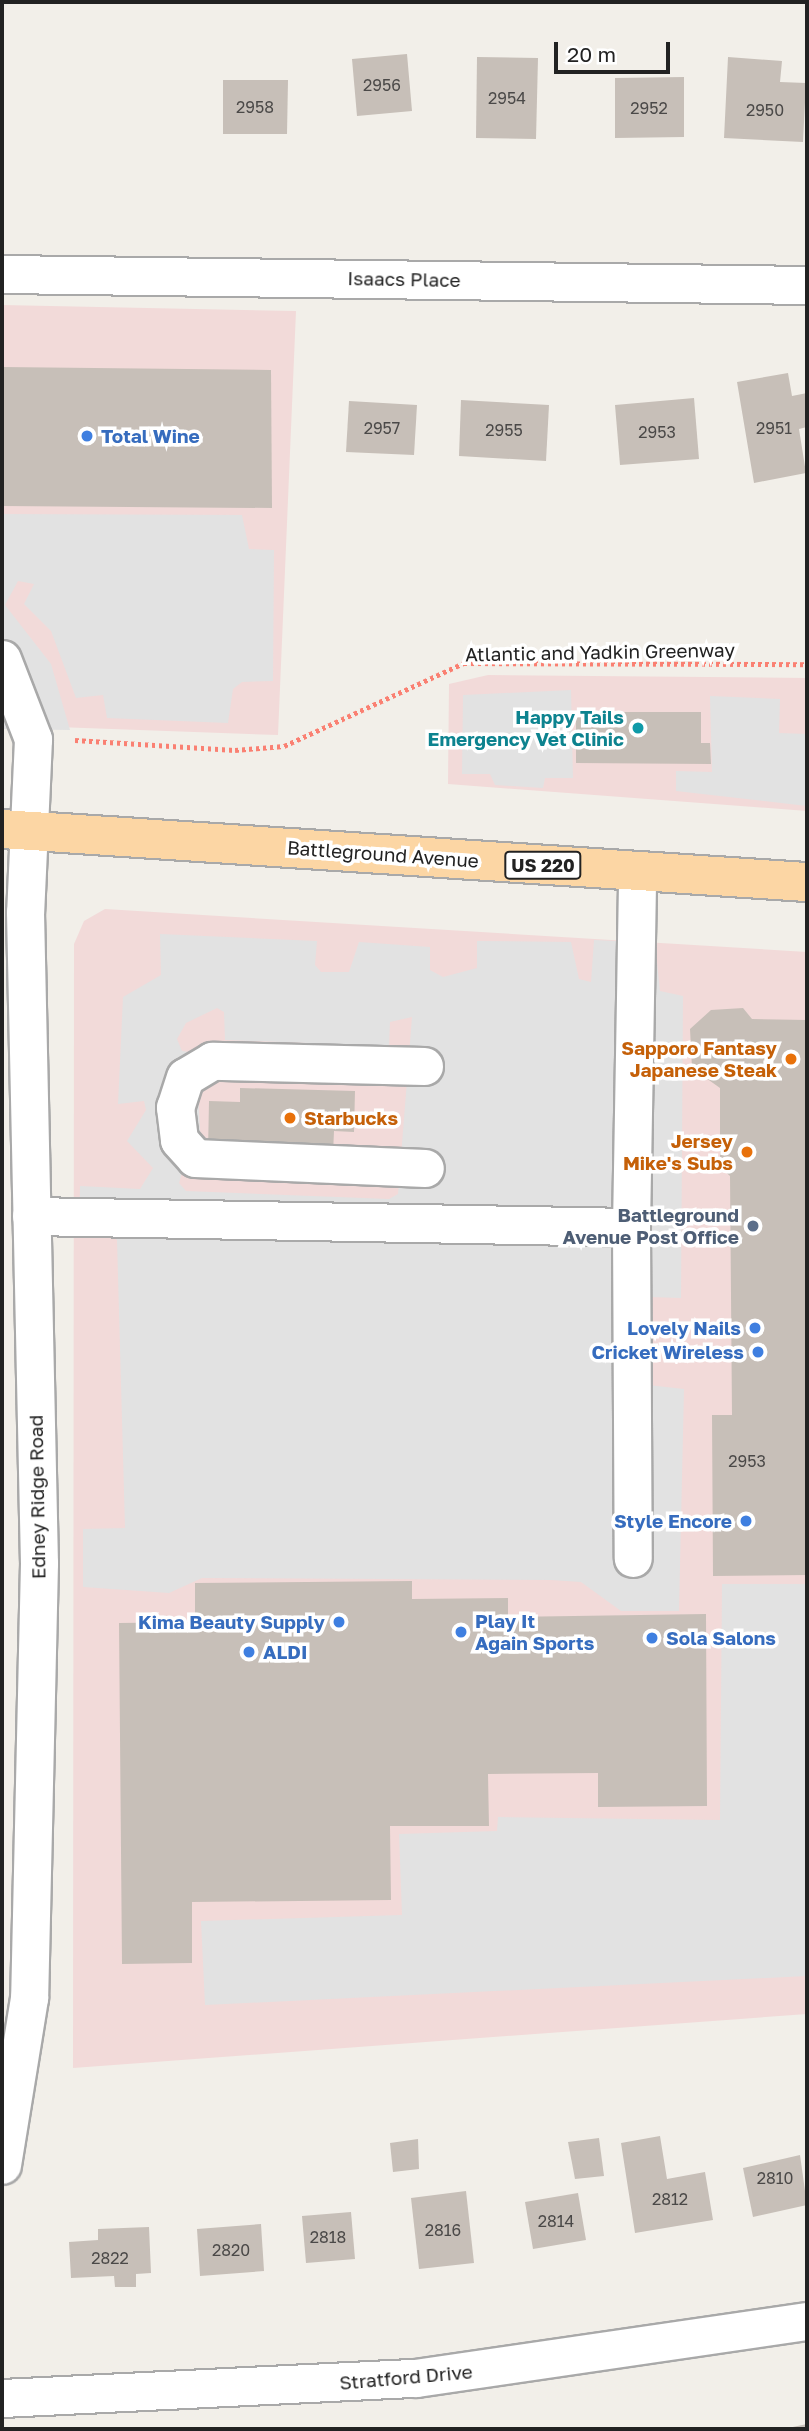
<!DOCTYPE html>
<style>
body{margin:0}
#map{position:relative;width:809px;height:2431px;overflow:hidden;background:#f2efe9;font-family:"Golos Text",sans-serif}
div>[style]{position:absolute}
.commercial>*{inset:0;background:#f2dad9}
.parking>*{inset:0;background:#e2e2e2}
.building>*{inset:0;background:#c7bfb8}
.path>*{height:4.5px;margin-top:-2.25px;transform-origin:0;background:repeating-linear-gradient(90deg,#fa8072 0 3.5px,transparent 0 7px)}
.roads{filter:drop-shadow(2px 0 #a9a9a9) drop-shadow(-2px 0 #a9a9a9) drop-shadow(0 2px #a9a9a9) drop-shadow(0 -2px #a9a9a9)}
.minor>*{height:37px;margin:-18.5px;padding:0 18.5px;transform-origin:18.5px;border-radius:18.5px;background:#fff}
.major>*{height:38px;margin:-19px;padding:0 19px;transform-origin:19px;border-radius:19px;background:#fcd6a4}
.dots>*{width:19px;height:19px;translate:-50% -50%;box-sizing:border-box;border:4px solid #fff;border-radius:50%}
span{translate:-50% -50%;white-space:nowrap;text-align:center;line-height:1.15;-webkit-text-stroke:7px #fff;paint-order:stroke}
.number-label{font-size:16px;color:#4b4948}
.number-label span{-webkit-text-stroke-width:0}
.shield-label span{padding:2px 5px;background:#fff;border:2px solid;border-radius:5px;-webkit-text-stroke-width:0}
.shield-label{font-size:18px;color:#222;font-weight:700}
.street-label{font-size:19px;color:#222}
.shop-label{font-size:19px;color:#366cbe;font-weight:700}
.left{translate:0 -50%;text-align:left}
.right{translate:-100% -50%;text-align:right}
.culture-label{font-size:19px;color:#0d838f;font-weight:700}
.food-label{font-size:19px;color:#c56008;font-weight:700}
.service-label{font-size:19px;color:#4e5e75;font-weight:700}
.frame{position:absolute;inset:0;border:4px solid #222;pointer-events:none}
.scale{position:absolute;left:554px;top:42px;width:116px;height:32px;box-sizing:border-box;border:4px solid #222;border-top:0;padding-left:9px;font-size:21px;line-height:24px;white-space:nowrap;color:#222;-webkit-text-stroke:5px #fff;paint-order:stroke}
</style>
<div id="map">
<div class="commercial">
<div style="clip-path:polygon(2px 305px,296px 311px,278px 735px,2px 725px)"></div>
<div style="clip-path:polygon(488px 675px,807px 678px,807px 811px,448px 784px,449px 684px)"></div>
<div style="clip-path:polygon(105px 909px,807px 952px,807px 2014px,73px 2068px,74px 944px,84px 921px)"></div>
</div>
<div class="parking">
<div style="clip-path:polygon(2px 514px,242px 515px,249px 549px,274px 550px,273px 681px,242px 682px,233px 689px,228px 723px,107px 718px,103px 695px,76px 698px,51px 631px,24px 604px,34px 584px,18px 581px,5px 605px,51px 664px,70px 730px,2px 729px)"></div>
<div style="clip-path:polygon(571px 690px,573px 778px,545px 778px,543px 788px,495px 785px,490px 774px,462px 774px,463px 695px)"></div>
<div style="clip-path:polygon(710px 696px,780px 699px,779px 733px,807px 734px,807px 806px,676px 791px,676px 771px,712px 772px)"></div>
<div style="clip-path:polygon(evenodd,160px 934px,317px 941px,315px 965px,321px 972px,349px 972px,359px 942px,430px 947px,430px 970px,443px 977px,477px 968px,477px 941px,571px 942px,579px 979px,591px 982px,594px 940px,655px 943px,660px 991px,683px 996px,681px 1298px,650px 1297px,648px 1385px,684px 1389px,679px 1611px,621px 1611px,581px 1582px,551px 1580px,202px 1578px,169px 1593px,83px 1587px,83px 1529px,125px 1528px,117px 1240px,111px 1234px,79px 1235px,80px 1186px,140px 1189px,153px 1168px,127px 1141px,146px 1110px,144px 1101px,118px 1104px,123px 997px,161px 975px,160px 934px,217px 1008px,224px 1012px,225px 1040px,389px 1046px,390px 1022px,412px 1017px,398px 1194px,389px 1199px,186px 1191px,179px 1183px,183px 1169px,202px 1169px,196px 1053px,182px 1051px,177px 1039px,186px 1023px,217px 1008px)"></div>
<div style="clip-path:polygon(722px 1584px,807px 1584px,807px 1976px,205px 2005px,201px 1921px,402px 1915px,399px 1834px,497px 1831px,498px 1817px,720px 1820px)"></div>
</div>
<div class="building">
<div style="clip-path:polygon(407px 54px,412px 111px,357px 116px,352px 59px)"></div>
<div style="clip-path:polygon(477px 57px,538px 58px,536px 139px,476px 138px)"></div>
<div style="clip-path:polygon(728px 57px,782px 61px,780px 82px,806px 83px,803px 142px,724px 138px)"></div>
<div style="clip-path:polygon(684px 77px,684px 137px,615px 138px,615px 78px)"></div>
<div style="clip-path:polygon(223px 80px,288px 80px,287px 134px,223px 134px)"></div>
<div style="clip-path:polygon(2px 367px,271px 370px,272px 508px,2px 506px)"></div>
<div style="clip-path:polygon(788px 373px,792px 396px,807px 393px,807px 427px,799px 429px,806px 473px,754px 483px,737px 382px)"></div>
<div style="clip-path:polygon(694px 398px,699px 459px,620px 465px,615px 405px)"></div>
<div style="clip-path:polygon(461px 400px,549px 405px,546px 461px,459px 456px)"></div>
<div style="clip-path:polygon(349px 401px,417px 405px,414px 455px,346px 452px)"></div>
<div style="clip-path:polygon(576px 712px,701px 712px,701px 743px,710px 743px,711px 764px,576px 763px)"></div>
<div style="clip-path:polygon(743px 1008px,752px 1019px,807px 1020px,807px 1575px,713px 1576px,712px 1415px,732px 1415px,730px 1176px,720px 1167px,720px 1088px,692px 1068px,690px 1029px,711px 1010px)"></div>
<div style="clip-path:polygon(240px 1088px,355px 1091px,354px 1132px,334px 1131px,333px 1154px,208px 1151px,209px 1101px,240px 1102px)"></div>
<div style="clip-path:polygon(412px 1581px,412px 1599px,508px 1598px,508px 1617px,706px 1614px,707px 1806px,598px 1807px,598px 1773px,488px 1774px,489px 1826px,390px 1826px,391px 1900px,192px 1902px,192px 1963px,122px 1964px,119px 1623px,195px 1622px,195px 1583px)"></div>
<div style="clip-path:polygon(660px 2136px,667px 2179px,705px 2172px,713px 2220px,635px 2233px,621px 2143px)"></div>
<div style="clip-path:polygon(599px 2138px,604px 2176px,575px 2179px,568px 2142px)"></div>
<div style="clip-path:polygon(418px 2139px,419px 2169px,393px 2172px,390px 2143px)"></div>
<div style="clip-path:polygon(800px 2155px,807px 2205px,753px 2217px,743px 2168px)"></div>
<div style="clip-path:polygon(466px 2191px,474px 2263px,419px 2269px,411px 2198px)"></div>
<div style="clip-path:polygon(578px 2193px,586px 2240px,533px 2249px,525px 2202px)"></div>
<div style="clip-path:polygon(351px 2212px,355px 2259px,306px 2263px,302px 2216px)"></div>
<div style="clip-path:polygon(261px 2224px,264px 2271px,200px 2276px,197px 2229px)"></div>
<div style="clip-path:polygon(149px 2227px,151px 2273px,136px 2274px,136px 2287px,115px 2287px,114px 2276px,71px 2278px,69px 2242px,98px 2240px,98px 2229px)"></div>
<div style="clip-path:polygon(807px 2424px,807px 2429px,788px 2429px,788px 2428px)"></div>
</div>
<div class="path">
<div style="left:75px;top:740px;width:160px;rotate:3.6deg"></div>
<div style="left:235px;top:750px;width:49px;rotate:-4.7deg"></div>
<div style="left:284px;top:746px;width:198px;rotate:-24.8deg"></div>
<div style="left:464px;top:663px;width:343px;rotate:0.2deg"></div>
</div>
<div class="roads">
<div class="minor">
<div style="left:2px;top:274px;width:805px;rotate:0.78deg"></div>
<div style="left:2px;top:659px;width:86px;rotate:68.8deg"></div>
<div style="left:33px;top:739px;width:173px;rotate:92.6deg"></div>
<div style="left:25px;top:912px;width:651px;rotate:88.77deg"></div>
<div style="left:39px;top:1563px;width:435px;rotate:91.3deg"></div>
<div style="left:29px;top:1998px;width:169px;rotate:99.2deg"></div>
<div style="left:424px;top:1066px;width:212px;rotate:-178.6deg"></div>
<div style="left:212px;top:1061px;width:31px;rotate:149deg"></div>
<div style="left:185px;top:1077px;width:32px;rotate:108deg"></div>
<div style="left:175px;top:1107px;width:33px;rotate:83deg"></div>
<div style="left:179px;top:1140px;width:24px;rotate:48deg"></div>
<div style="left:195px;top:1158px;width:230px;rotate:2.5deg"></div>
<div style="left:31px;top:1216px;width:600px;rotate:1.05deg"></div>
<div style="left:631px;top:1227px;width:355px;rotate:-89deg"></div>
<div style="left:631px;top:1227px;width:331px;rotate:89.7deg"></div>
<div style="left:2px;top:2398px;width:414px;rotate:-2.8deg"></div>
<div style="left:416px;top:2378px;width:395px;rotate:-8.3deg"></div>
</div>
<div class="major">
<div style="left:2px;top:829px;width:807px;rotate:3.77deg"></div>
</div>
</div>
<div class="dots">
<div style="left:87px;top:436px;background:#3f7fe0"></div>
<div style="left:638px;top:728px;background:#0f9aa8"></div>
<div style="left:791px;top:1059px;background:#e8710a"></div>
<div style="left:290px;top:1118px;background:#e8710a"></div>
<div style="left:747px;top:1152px;background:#e8710a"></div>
<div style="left:753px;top:1226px;background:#5c6f8a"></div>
<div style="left:755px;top:1328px;background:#3f7fe0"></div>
<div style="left:758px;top:1352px;background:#3f7fe0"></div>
<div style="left:746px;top:1521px;background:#3f7fe0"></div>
<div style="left:339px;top:1622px;background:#3f7fe0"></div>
<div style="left:461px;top:1632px;background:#3f7fe0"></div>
<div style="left:652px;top:1638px;background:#3f7fe0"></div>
<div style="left:249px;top:1652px;background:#3f7fe0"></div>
</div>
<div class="number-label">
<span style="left:382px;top:85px">2956</span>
<span style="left:507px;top:98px">2954</span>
<span style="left:255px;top:107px">2958</span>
<span style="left:649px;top:108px">2952</span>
<span style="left:765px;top:110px">2950</span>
<span style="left:382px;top:428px">2957</span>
<span style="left:774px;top:428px">2951</span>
<span style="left:504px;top:430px">2955</span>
<span style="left:657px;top:432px">2953</span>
<span style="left:747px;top:1461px">2953</span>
<span style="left:775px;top:2178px">2810</span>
<span style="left:670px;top:2199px">2812</span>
<span style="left:556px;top:2221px">2814</span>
<span style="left:443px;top:2230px">2816</span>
<span style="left:328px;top:2237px">2818</span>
<span style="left:231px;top:2250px">2820</span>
<span style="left:110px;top:2258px">2822</span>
</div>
<div class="shield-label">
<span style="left:543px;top:865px">US 220</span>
</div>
<div class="street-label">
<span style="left:404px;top:279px;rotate:1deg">Isaacs Place</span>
<span style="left:600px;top:652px;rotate:-1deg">Atlantic and Yadkin Greenway</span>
<span style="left:383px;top:854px;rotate:4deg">Battleground Avenue</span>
<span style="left:37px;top:1497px;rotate:-91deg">Edney Ridge Road</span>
<span style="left:406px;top:2377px;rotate:-5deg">Stratford Drive</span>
</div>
<div class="shop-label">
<span class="left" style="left:101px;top:436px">Total Wine</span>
<span class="right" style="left:741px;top:1328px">Lovely Nails</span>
<span class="right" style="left:744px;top:1352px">Cricket Wireless</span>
<span class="right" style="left:732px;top:1521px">Style Encore</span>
<span class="left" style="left:475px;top:1632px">Play It<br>Again Sports</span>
<span class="right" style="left:325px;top:1622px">Kima Beauty Supply</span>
<span class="left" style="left:666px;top:1638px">Sola Salons</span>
<span class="left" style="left:263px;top:1652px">ALDI</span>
</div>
<div class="culture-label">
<span class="right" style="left:624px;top:728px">Happy Tails<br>Emergency Vet Clinic</span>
</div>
<div class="food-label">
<span class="right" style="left:777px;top:1059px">Sapporo Fantasy<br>Japanese Steak</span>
<span class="left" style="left:304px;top:1118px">Starbucks</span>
<span class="right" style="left:733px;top:1152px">Jersey<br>Mike's Subs</span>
</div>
<div class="service-label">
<span class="right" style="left:739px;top:1226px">Battleground<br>Avenue Post Office</span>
</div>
<div class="frame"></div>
<div class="scale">20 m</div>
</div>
